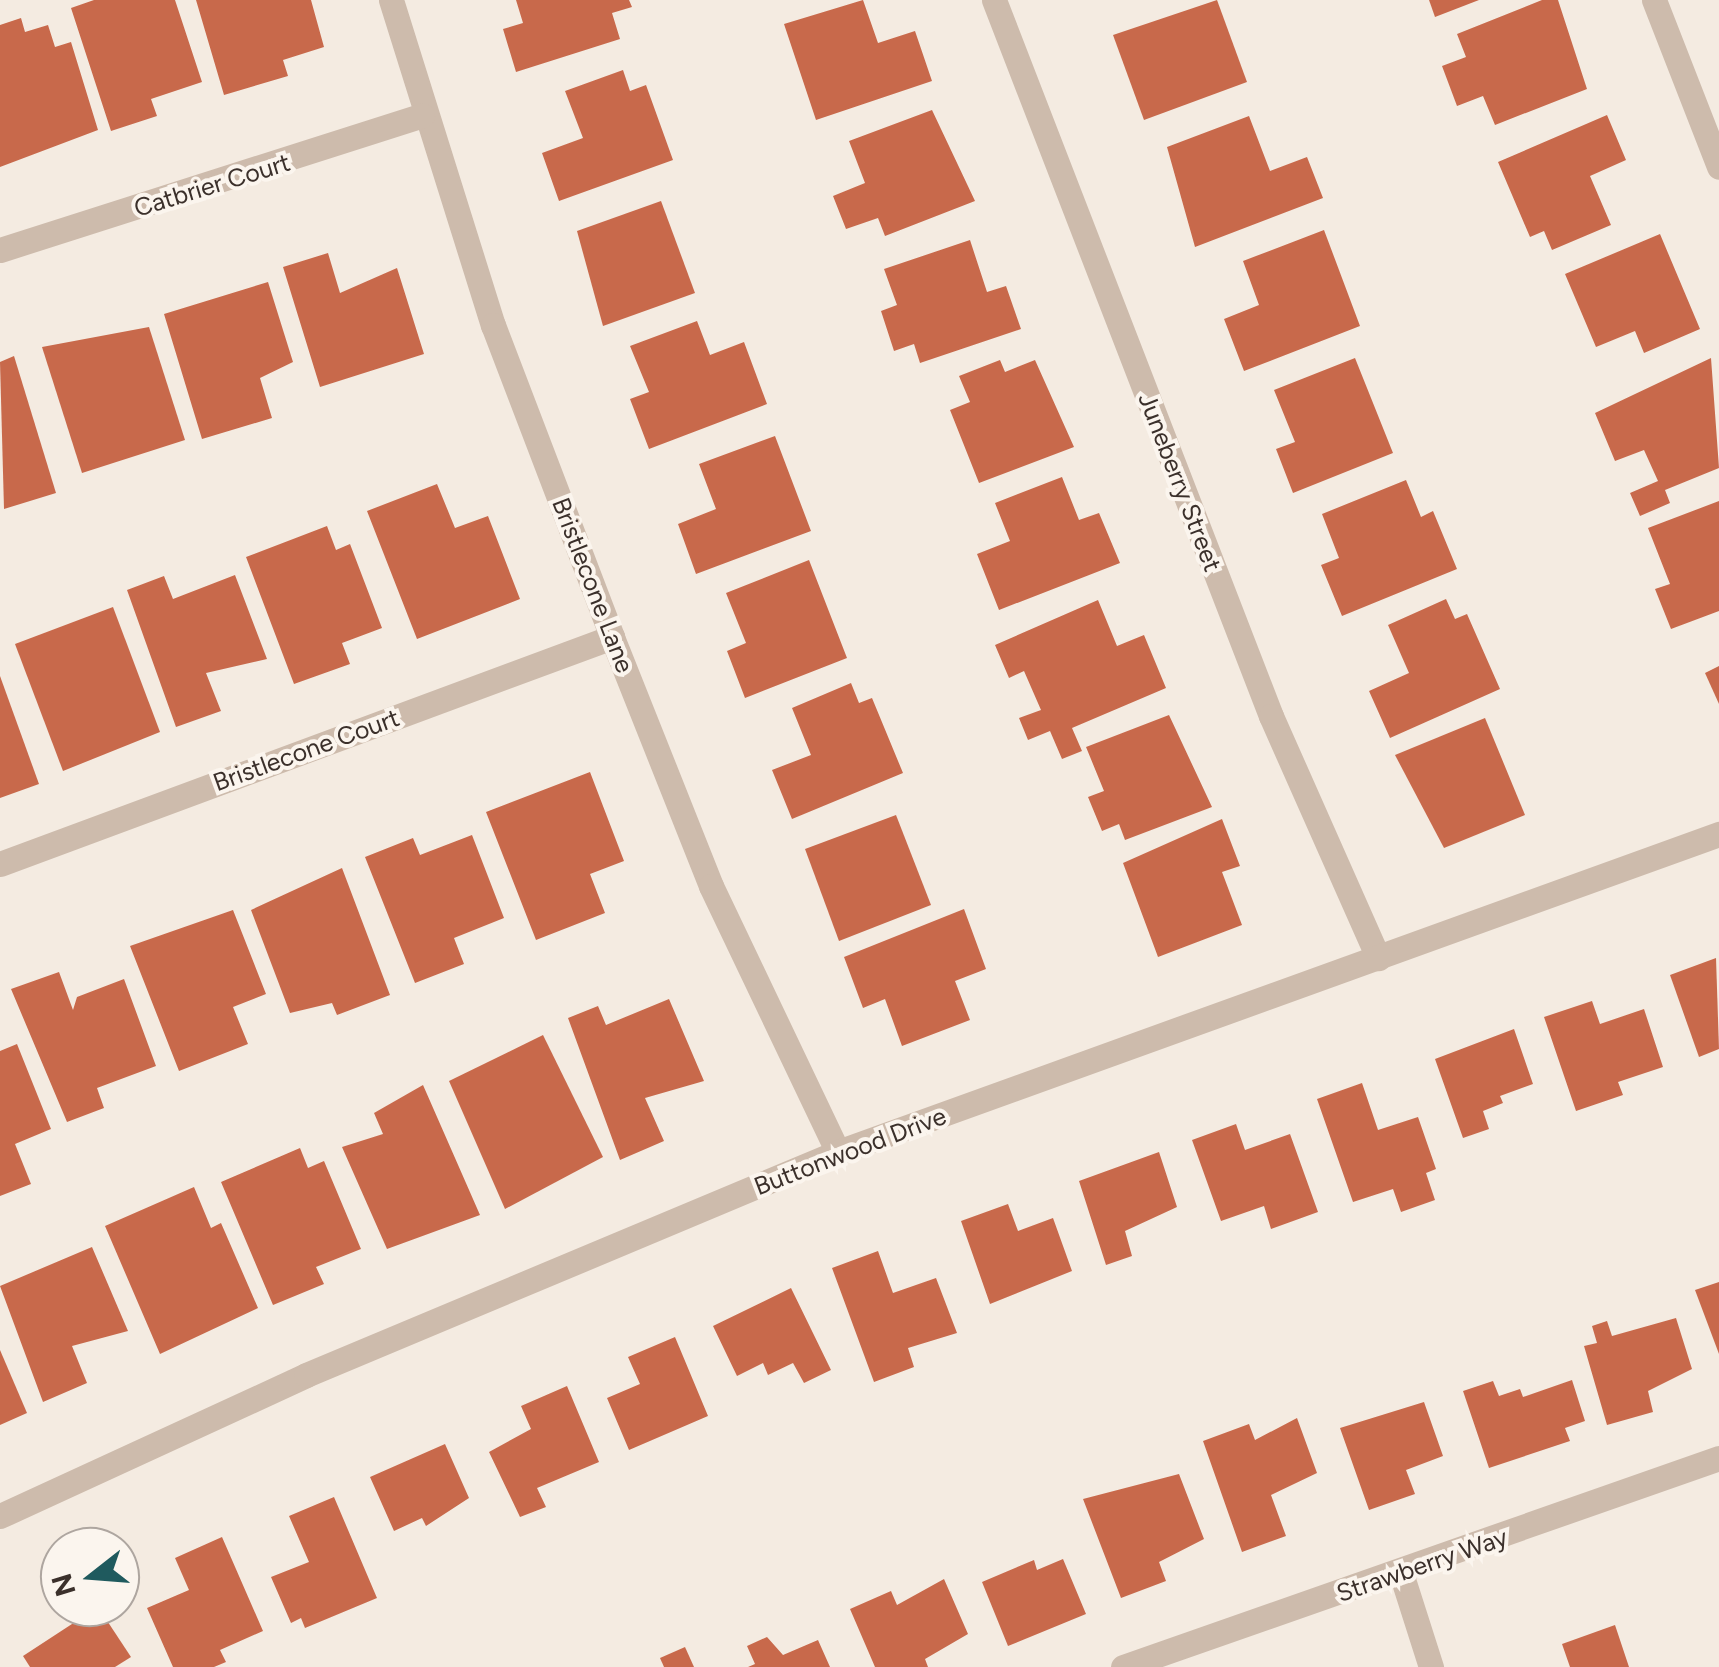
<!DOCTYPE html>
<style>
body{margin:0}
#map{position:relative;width:1719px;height:1667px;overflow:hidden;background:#f4ebe1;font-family:Figtree,sans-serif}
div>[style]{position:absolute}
.building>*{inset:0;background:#c8694b}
.minor>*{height:25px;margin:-12.5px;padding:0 12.5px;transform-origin:12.5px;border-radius:12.5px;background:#cdbbac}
span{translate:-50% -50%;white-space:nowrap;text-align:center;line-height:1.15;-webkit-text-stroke:8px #fbf5ee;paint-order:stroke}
.street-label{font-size:25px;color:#3b302b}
.north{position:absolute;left:40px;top:1527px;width:100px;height:100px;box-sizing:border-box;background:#fbf5ee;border:2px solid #aea6a0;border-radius:50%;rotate:253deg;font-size:28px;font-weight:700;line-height:40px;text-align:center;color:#3b302b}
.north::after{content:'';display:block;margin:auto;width:35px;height:45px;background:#1f5a5e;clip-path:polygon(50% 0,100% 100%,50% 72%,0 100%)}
</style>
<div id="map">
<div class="building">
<div style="clip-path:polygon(94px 0,175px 0,202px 82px,151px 99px,157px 116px,111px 131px,71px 8px)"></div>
<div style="clip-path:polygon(196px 0,311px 0,324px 47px,283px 60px,288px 76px,224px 95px)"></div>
<div style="clip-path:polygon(516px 0,629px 0,632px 7px,612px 13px,620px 39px,516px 72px,503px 29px,523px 23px)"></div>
<div style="clip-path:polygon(863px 0,878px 43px,915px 31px,932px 81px,816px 120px,784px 24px)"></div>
<div style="clip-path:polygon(1217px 0,1247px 82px,1144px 120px,1113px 35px)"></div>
<div style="clip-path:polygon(1429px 0,1479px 0,1435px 17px)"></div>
<div style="clip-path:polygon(1542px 0,1558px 0,1587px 89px,1495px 125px,1483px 96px,1457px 106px,1442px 66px,1466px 57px,1457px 34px)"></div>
<div style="clip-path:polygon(21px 18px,25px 32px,48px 25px,55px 47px,71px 42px,98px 130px,0 167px,0 25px)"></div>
<div style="clip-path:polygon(623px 70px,630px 91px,646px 85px,673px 160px,559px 201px,542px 153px,583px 138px,565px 91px)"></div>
<div style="clip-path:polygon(932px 110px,975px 201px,885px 236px,878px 218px,846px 229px,833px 196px,865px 183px,849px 141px)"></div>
<div style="clip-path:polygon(1607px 115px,1626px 160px,1590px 176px,1611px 225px,1552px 250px,1544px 231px,1530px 237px,1498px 162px)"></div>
<div style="clip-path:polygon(1249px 116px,1270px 171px,1307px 157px,1323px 198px,1195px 247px,1167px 147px)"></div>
<div style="clip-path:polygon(661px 201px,695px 293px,603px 326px,577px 231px)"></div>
<div style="clip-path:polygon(1324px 230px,1360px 326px,1244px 371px,1224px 319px,1259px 305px,1243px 261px)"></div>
<div style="clip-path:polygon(1660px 234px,1700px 329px,1644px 353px,1635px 331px,1596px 347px,1565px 274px)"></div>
<div style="clip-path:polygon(970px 240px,987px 292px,1006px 286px,1021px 329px,920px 363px,914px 344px,894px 351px,881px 311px,897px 305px,884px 269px)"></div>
<div style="clip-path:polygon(328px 253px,340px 293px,397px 268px,424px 354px,320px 387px,283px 267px)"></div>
<div style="clip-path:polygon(268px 282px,293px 362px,260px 378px,272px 418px,202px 439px,164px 314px)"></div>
<div style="clip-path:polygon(697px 321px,710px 355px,744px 342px,767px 404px,649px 449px,630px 399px,649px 392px,630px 346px)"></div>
<div style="clip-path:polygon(149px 327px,185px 440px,82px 473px,42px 347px)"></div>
<div style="clip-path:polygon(14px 356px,56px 493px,4px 509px,0 362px)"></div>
<div style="clip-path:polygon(1355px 358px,1393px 453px,1293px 493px,1276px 449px,1295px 442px,1274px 390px)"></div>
<div style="clip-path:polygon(1711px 358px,1719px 468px,1665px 490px,1670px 503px,1640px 516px,1630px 493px,1658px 481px,1644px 450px,1615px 461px,1595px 413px)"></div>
<div style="clip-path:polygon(1000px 360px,1005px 372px,1035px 360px,1074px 447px,979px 483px,950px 410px,970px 402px,959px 376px)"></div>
<div style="clip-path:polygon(775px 436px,811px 531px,696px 574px,678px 524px,716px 509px,699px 464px)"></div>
<div style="clip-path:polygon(1062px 477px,1079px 520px,1099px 513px,1120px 563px,999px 610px,977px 554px,1010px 541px,995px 503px)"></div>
<div style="clip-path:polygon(1406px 480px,1421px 517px,1433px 511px,1457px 569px,1342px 616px,1321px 565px,1339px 558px,1322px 514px)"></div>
<div style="clip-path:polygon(437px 484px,455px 528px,488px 516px,520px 599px,417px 639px,367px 511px)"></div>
<div style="clip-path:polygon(1719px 501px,1719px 611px,1671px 629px,1655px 589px,1670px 584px,1648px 528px)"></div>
<div style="clip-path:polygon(327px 526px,336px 550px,350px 544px,382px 628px,342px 643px,350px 664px,294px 684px,246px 557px)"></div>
<div style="clip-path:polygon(809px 560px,847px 658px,745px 698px,727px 651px,746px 643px,726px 593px)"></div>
<div style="clip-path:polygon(235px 575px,267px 659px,206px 673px,221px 711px,176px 727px,127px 590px,164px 576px,173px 599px)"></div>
<div style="clip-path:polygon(1446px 599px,1455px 619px,1467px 614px,1500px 689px,1390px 738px,1369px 691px,1409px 673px,1388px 625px)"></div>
<div style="clip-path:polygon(1098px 600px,1117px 646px,1144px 635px,1166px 688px,1072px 728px,1082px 751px,1062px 759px,1050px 731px,1028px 740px,1019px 718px,1041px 710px,1024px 671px,1009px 678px,995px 645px)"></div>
<div style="clip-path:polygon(113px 607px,160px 732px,63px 771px,15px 644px)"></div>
<div style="clip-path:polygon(1719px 666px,1719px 704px,1705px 673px)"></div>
<div style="clip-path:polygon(0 676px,39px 784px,0 798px)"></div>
<div style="clip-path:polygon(851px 683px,859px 703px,872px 698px,903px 773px,792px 819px,772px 770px,811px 755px,792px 708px)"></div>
<div style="clip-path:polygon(1169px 715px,1212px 807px,1125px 840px,1119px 824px,1102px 831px,1088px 797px,1104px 791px,1086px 747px)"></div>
<div style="clip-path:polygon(1485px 718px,1525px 815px,1444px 848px,1395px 755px)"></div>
<div style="clip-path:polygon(590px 772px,624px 861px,590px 874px,605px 913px,536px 940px,486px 812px)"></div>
<div style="clip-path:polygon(896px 815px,931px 905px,839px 941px,805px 849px)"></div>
<div style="clip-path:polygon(1222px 819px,1240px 866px,1222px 872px,1242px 925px,1158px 957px,1123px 863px)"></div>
<div style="clip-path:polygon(472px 835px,504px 918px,454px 938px,464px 964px,415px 983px,365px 857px,413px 838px,420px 855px)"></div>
<div style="clip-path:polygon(342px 868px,390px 995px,337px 1015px,332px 1003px,290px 1013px,251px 910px)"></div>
<div style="clip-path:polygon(964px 909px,986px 969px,955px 981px,970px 1020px,902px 1046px,885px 999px,863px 1008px,844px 957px)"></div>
<div style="clip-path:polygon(233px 910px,266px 994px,233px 1007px,248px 1044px,179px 1071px,130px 946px)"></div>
<div style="clip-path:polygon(1716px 958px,1719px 1049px,1699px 1057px,1670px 975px)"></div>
<div style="clip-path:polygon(59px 972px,73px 1010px,77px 997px,124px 979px,156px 1066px,97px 1088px,104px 1108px,67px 1122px,11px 989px)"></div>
<div style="clip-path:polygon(669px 999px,704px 1081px,645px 1098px,664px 1141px,620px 1160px,568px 1018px,598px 1006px,606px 1025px)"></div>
<div style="clip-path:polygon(1592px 1001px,1600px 1024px,1644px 1009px,1663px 1067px,1618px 1082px,1623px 1095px,1576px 1111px,1544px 1017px)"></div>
<div style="clip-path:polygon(1514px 1029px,1533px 1084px,1500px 1096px,1503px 1103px,1483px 1111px,1489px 1129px,1463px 1138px,1435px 1059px)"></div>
<div style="clip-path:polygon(543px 1035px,603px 1157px,505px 1209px,449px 1081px)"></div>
<div style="clip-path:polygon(17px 1044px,51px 1129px,15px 1144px,31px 1184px,0 1196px,0 1051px)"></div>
<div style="clip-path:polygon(1362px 1083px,1378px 1130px,1418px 1117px,1436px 1169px,1426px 1173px,1435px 1200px,1401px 1212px,1393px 1189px,1353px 1202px,1317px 1099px)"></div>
<div style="clip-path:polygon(423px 1085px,480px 1215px,387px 1249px,342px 1147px,383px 1134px,374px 1113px)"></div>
<div style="clip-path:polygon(1236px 1124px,1245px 1150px,1290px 1134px,1318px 1212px,1271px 1229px,1264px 1206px,1221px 1221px,1192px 1140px)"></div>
<div style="clip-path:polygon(300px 1148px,308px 1168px,324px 1161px,361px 1249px,316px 1267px,324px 1284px,273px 1305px,221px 1182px)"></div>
<div style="clip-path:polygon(1159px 1152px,1177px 1207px,1125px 1231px,1132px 1256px,1106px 1265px,1079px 1181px)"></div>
<div style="clip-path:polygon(194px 1187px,211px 1228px,221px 1223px,258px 1308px,160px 1354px,105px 1226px)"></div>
<div style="clip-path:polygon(1008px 1204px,1018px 1231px,1053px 1218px,1072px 1271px,990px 1304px,961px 1221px)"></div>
<div style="clip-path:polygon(92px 1247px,128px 1331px,72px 1346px,87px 1383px,43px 1402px,0 1286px)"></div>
<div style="clip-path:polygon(878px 1251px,893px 1293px,936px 1278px,957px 1333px,908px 1348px,914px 1367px,874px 1382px,832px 1268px)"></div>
<div style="clip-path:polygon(1719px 1282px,1719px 1354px,1695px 1290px)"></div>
<div style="clip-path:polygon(791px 1288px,831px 1370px,804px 1383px,793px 1363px,768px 1375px,763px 1363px,737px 1376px,713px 1326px)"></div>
<div style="clip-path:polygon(1676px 1318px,1692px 1369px,1648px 1391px,1653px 1412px,1607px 1425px,1584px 1346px,1597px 1343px,1592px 1326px,1607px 1321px,1612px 1336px)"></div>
<div style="clip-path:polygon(675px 1337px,708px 1416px,629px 1450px,607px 1398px,640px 1384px,628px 1357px)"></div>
<div style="clip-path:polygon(0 1350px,27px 1413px,0 1425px)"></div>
<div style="clip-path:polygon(1572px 1380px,1585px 1421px,1565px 1428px,1570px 1441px,1489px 1468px,1463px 1391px,1493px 1381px,1499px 1396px,1520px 1389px,1523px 1397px)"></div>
<div style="clip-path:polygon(567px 1386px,599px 1462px,537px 1488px,546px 1507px,520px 1517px,489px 1452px,531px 1429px,521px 1406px)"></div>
<div style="clip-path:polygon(1424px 1402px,1443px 1456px,1406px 1470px,1415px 1494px,1369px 1510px,1340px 1428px)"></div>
<div style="clip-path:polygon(1297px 1418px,1317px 1473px,1271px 1495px,1286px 1536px,1242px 1552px,1203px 1441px,1249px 1424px,1255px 1440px)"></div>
<div style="clip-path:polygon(445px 1444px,469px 1498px,426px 1526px,422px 1518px,394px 1531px,370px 1477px)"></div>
<div style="clip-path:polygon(1179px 1474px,1204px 1539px,1159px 1562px,1166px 1581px,1121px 1598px,1083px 1499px)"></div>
<div style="clip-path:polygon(334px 1497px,377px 1598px,305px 1628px,301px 1618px,291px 1623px,271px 1577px,309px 1562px,289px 1516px)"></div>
<div style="clip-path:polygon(222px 1537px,263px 1631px,220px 1650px,226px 1662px,214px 1667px,173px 1667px,147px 1608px,189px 1590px,175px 1558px)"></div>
<div style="clip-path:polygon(1063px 1559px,1086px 1614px,1008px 1646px,982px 1582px,1034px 1560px,1037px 1570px)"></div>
<div style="clip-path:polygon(944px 1579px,968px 1634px,925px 1659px,928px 1667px,875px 1667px,850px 1609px,891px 1591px,897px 1605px)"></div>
<div style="clip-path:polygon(98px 1607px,131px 1657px,115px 1667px,30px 1667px,23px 1656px)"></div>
<div style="clip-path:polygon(1615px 1625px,1629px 1667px,1570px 1667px,1562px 1644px)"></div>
<div style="clip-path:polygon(767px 1637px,783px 1655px,818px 1640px,830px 1667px,748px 1667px,755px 1664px,747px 1646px)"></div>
<div style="clip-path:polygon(685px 1647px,694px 1667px,664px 1667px,660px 1658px)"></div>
</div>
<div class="minor">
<div style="left:391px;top:0;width:341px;rotate:72.6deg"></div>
<div style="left:493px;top:325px;width:334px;rotate:69.1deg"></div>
<div style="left:612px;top:637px;width:268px;rotate:68.3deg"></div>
<div style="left:711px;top:886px;width:295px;rotate:64.5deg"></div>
<div style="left:994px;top:0;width:768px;rotate:68.85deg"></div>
<div style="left:1271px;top:716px;width:265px;rotate:66.1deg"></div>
<div style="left:1654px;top:0;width:179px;rotate:68.7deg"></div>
<div style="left:0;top:250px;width:443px;rotate:-17.7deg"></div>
<div style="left:0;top:864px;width:653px;rotate:-20.35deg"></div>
<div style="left:0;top:1516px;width:337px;rotate:-24.7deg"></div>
<div style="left:306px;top:1375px;width:577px;rotate:-22.74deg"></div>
<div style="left:838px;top:1152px;width:937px;rotate:-19.85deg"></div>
<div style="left:1401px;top:1573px;width:99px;rotate:72.3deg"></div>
<div style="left:1123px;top:1667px;width:632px;rotate:-19.32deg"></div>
</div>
<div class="street-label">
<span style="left:212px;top:185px;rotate:-17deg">Catbrier Court</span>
<span style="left:1180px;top:482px;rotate:69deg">Juneberry Street</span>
<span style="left:593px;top:585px;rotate:69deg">Bristlecone Lane</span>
<span style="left:306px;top:750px;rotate:-20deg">Bristlecone Court</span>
<span style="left:850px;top:1151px;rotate:-21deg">Buttonwood Drive</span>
<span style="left:1422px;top:1565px;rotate:-19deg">Strawberry Way</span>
</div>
<div class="north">N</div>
</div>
